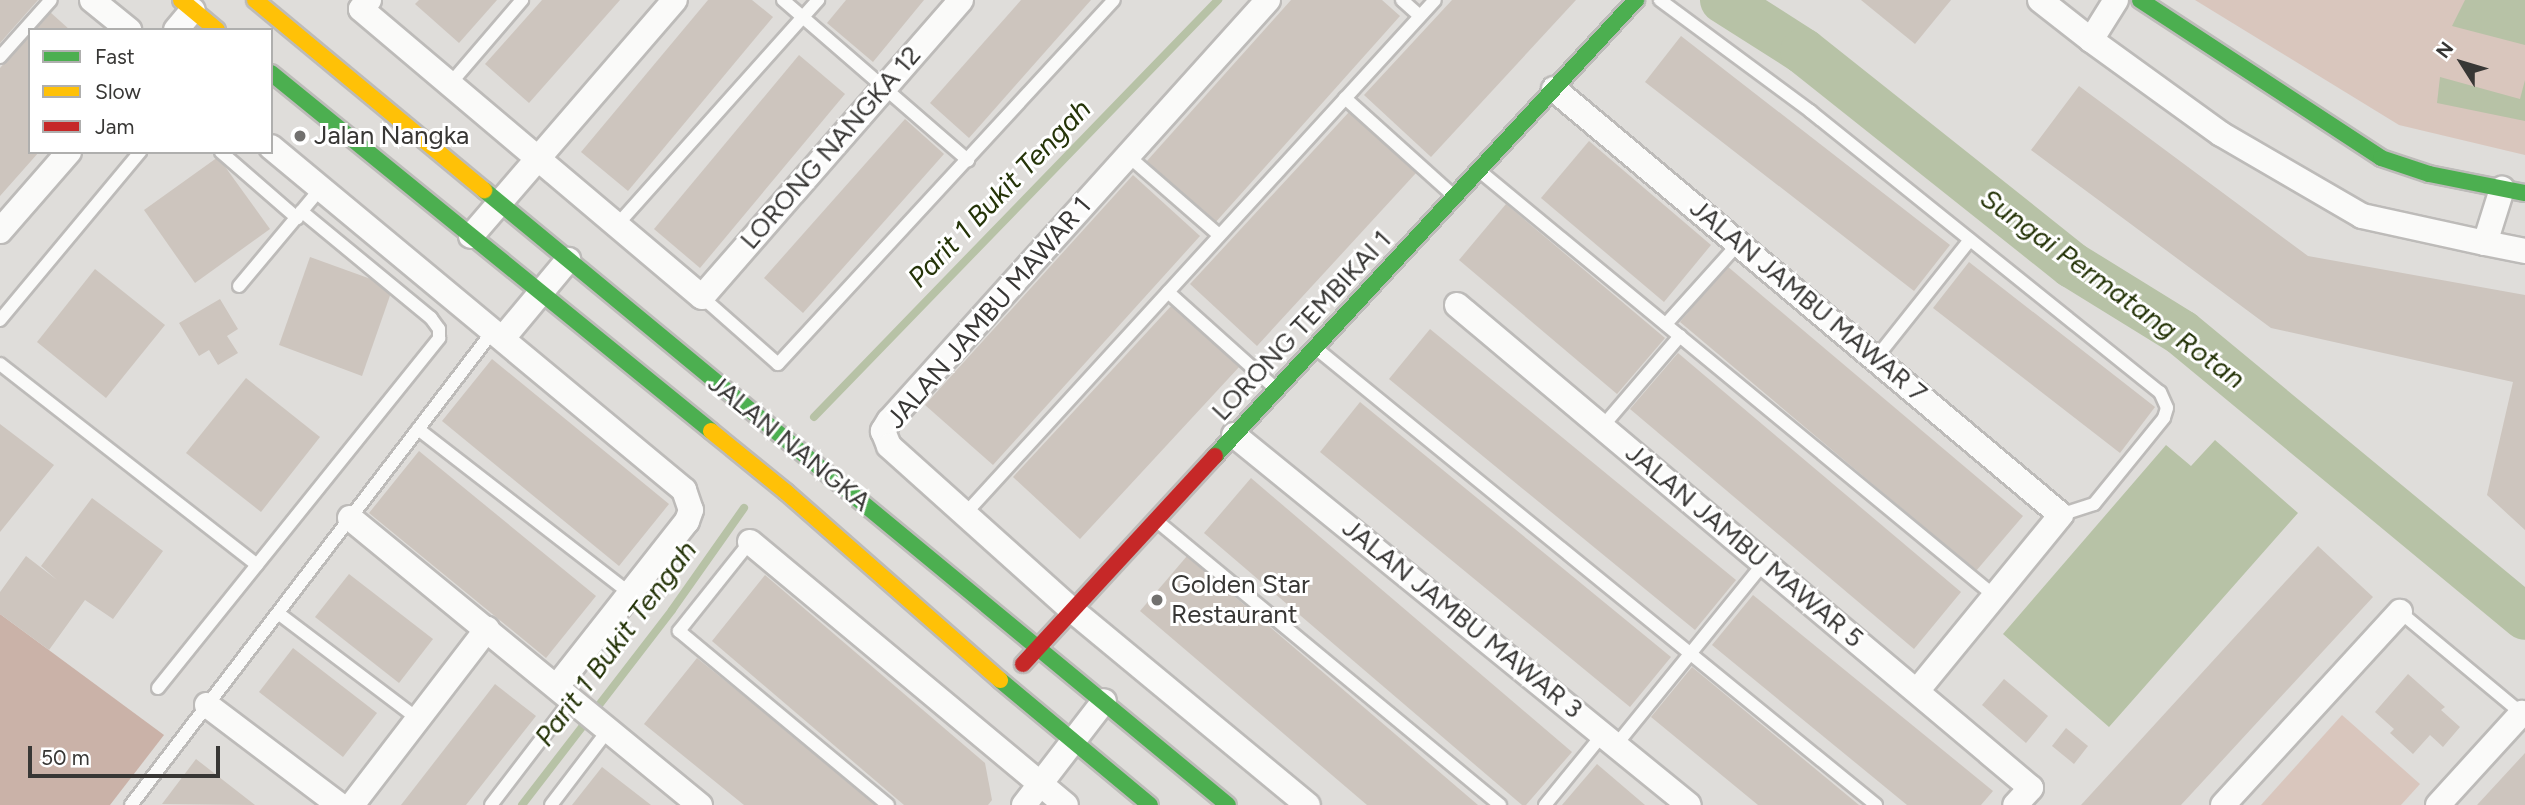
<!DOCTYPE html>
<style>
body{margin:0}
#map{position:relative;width:2525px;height:805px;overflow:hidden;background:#dfddda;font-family:Figtree,sans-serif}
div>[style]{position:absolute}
.green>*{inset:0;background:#d9c6bd}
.forest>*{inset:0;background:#cab2a8}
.water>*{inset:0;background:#b7c2a6}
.stream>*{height:8px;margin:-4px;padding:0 4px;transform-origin:4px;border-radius:4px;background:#b7c2a6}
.river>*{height:46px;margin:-23px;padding:0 23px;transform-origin:23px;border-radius:23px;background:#b7c2a6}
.building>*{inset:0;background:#cdc5be}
.roads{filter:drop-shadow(2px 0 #bdbbb9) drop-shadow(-2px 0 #bdbbb9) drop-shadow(0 2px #bdbbb9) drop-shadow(0 -2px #bdbbb9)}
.lane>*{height:12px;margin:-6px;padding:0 6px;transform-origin:6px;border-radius:6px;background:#fafaf9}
.street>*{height:24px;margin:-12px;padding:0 12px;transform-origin:12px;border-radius:12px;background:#fafaf9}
.fast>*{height:16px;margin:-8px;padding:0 8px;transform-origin:8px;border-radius:8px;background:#4caf50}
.slow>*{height:16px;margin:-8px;padding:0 8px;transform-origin:8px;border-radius:8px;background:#ffc107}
.jam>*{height:16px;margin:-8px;padding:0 8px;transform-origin:8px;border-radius:8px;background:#c62828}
.dots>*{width:19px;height:19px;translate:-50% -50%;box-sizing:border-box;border:4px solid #fff;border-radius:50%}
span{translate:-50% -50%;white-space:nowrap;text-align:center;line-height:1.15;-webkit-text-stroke:6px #fff;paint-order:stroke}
.poi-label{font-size:26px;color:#383735}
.left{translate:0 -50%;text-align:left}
.street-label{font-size:26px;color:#383735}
.water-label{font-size:28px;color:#253408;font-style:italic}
.legend{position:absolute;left:28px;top:28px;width:245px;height:126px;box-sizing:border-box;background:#fff;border:2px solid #afafae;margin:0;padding:9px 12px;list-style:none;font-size:21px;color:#383735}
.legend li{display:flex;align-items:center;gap:14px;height:35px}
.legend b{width:35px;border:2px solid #afafae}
.north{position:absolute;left:2427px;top:28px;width:70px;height:70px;-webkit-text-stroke:5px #fff;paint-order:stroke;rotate:307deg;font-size:19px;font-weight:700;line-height:28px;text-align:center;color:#383735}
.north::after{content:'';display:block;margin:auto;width:24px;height:32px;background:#383735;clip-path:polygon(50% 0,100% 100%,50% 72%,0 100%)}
.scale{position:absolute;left:28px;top:746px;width:192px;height:32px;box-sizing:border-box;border:4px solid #383735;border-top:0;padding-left:9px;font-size:21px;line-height:24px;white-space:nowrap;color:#383735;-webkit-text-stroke:5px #fff;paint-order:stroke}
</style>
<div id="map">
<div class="green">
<div style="clip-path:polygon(2195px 0,2525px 0,2525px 155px,2399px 125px)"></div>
<div style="clip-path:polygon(2342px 715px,2420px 784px,2401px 805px,2261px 805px)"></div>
</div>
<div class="forest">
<div style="clip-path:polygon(0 614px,164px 735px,110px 805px,0 805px)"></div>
</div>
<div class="water">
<div style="clip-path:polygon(2465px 0,2525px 0,2525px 45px,2452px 26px)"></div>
<div style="clip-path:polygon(2440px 77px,2520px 99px,2525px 80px,2525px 121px,2437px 103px)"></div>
<div style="clip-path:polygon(2215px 440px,2298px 513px,2109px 727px,2003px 634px,2166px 445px,2191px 466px)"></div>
</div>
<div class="stream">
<div style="left:814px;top:417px;width:581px;rotate:-45.91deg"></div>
<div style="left:522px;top:805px;width:246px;rotate:-52.4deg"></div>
<div style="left:672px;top:610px;width:125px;rotate:-54.8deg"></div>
</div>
<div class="river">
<div style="left:1723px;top:0;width:95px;rotate:32.5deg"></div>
<div style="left:1803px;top:51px;width:344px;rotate:38.5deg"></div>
<div style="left:2072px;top:265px;width:129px;rotate:31.7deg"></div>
<div style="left:2182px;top:333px;width:445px;rotate:39.6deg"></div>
</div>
<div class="building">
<div style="clip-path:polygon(0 0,38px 0,0 43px)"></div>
<div style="clip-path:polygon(419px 0,497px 0,459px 43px,415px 4px)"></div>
<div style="clip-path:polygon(542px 0,620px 0,529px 103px,485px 64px)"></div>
<div style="clip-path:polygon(708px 0,752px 0,773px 17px,628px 191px,581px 152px)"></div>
<div style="clip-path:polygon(846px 0,924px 0,873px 62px,827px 23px)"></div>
<div style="clip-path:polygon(1021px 0,1091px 0,969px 138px,930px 103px)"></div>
<div style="clip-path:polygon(1291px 0,1382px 0,1400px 16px,1214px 224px,1146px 162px)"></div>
<div style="clip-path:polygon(1452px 0,1576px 0,1431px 157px,1364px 95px)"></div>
<div style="clip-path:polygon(1861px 0,1951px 0,1915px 44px)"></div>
<div style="clip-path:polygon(50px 12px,70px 30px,34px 30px)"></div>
<div style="clip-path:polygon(30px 34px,30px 152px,39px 152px,0 196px,0 68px)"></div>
<div style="clip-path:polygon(1681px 36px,1950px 245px,1914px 291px,1645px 82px)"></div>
<div style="clip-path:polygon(799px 55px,845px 94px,700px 268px,654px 229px)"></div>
<div style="clip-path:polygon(2079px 86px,2308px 256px,2525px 295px,2525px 530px,2487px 495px,2513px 382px,2271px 328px,2031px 150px)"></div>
<div style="clip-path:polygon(1349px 112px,1416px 173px,1257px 346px,1190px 284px)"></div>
<div style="clip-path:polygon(905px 119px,944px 154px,803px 313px,764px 278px)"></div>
<div style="clip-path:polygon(1589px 141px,1711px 245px,1664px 302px,1541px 198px)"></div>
<div style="clip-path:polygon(218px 157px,270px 229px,195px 283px,144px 210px)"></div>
<div style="clip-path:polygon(1133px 175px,1200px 236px,993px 465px,925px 405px)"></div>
<div style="clip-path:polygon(1506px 204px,1665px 338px,1617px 394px,1459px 260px)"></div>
<div style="clip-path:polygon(310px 257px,393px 287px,362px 376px,279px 345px)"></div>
<div style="clip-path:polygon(1969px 262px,2155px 407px,2120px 453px,1933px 308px)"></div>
<div style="clip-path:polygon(1727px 266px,2023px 516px,1976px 571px,1680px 322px)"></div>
<div style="clip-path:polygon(95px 269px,165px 325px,106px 398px,37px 342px)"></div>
<div style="clip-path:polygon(220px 299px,238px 329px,227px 336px,238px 353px,218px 365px,209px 350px,199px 356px,179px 323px)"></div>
<div style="clip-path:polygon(1173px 304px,1240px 366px,1080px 539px,1013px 477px)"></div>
<div style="clip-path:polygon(1430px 329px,1736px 580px,1695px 630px,1389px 379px)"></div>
<div style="clip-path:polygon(1678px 353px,1961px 592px,1914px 649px,1630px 409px)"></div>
<div style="clip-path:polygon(492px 359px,669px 504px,619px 566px,442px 421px)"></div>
<div style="clip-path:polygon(246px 378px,320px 437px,261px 512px,186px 453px)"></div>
<div style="clip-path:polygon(1360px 402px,1671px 657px,1630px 707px,1320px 452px)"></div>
<div style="clip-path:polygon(0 424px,54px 465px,0 532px)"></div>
<div style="clip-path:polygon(419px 451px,596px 596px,546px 658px,369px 513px)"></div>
<div style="clip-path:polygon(1251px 478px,1572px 752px,1526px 805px,1522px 805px,1204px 533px)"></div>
<div style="clip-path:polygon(92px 498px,163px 551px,113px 619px,85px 600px,49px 650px,0 614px,0 592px,26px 556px,57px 580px,41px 566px)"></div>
<div style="clip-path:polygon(2318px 546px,2373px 597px,2181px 805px,2081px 805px)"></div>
<div style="clip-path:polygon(1187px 556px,1478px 805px,1367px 805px,1140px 611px)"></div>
<div style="clip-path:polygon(349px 574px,433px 639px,399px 683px,315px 617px)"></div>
<div style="clip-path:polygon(765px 575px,985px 763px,992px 800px,988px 805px,904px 805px,712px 641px)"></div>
<div style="clip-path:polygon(1753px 595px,1993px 791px,1981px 805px,1907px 805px,1712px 645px)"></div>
<div style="clip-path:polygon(293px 648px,377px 713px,343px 757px,259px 692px)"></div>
<div style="clip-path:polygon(697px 658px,879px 805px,744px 805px,644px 724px)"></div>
<div style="clip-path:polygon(1692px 667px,1859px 805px,1758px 805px,1651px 717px)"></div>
<div style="clip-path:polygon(2408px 674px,2445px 707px,2441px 710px,2460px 727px,2443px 747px,2430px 735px,2413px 754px,2390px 733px,2394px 729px,2375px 712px)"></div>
<div style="clip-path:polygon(2004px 679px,2048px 716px,2026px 743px,1982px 705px)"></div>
<div style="clip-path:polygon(495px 684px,536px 716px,466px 805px,401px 805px)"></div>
<div style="clip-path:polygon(2066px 728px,2088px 746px,2074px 764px,2052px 746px)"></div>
<div style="clip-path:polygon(2525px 753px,2525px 805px,2477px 805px)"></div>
<div style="clip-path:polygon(196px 759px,255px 805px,162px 804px)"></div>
<div style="clip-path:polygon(1597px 764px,1645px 805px,1562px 805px)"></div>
<div style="clip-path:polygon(602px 767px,651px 805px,572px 805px)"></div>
</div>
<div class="roads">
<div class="lane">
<div style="left:783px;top:0;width:245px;rotate:40.9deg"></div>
<div style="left:1402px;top:0;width:24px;rotate:42deg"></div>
<div style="left:1660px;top:0;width:187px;rotate:36.5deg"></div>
<div style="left:1810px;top:111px;width:449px;rotate:38.8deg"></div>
<div style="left:2160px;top:392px;width:17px;rotate:66deg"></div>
<div style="left:2167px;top:408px;width:10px;rotate:107deg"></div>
<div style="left:2164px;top:418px;width:111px;rotate:129.1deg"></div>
<div style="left:2094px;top:504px;width:35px;rotate:162deg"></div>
<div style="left:0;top:57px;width:76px;rotate:-48.2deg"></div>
<div style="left:450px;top:84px;width:111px;rotate:-49.4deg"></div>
<div style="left:1345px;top:98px;width:147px;rotate:42deg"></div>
<div style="left:221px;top:152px;width:101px;rotate:41deg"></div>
<div style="left:1127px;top:155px;width:122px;rotate:41deg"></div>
<div style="left:1482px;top:173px;width:666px;rotate:39.52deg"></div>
<div style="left:617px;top:225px;width:302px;rotate:-48.2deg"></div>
<div style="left:239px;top:286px;width:128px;rotate:-50.1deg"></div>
<div style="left:1168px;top:292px;width:144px;rotate:41.9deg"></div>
<div style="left:702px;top:297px;width:101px;rotate:41.4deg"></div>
<div style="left:778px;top:364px;width:495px;rotate:-47.3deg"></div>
<div style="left:0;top:320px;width:219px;rotate:-50.2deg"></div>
<div style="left:1666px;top:324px;width:109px;rotate:-48deg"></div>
<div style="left:1318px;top:350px;width:720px;rotate:39.19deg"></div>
<div style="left:1876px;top:358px;width:151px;rotate:-51.5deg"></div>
<div style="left:0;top:364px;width:326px;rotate:38deg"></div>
<div style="left:1602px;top:427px;width:120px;rotate:-49.4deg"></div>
<div style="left:418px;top:429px;width:269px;rotate:37.8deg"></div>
<div style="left:965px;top:514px;width:696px;rotate:-47.56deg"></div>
<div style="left:1158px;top:522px;width:444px;rotate:39.6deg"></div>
<div style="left:750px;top:542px;width:114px;rotate:128.6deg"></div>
<div style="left:679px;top:631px;width:272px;rotate:39.8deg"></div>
<div style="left:2400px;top:612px;width:163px;rotate:39.8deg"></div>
<div style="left:278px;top:613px;width:176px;rotate:37.1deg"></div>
<div style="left:158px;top:688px;width:449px;rotate:-51.2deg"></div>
<div style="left:439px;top:338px;width:9px;rotate:-90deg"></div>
<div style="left:439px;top:329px;width:14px;rotate:-126deg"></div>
<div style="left:431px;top:318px;width:168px;rotate:-140.5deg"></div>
<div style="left:1616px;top:745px;width:235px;rotate:-50.9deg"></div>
<div style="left:131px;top:805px;width:596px;rotate:-52.63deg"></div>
<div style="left:491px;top:805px;width:133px;rotate:-52.6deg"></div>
<div style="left:551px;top:805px;width:96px;rotate:-52.7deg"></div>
<div style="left:1545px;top:805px;width:92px;rotate:-50.8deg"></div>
</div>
<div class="street">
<div style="left:92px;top:0;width:48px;rotate:39deg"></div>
<div style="left:369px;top:0;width:12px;rotate:132deg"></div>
<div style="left:361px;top:9px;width:446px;rotate:40.2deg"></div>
<div style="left:702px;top:297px;width:394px;rotate:-48.9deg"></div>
<div style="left:1268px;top:0;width:566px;rotate:131.99deg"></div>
<div style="left:889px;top:421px;width:12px;rotate:121deg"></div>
<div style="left:883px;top:431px;width:16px;rotate:68deg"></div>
<div style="left:889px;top:446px;width:246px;rotate:41.9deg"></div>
<div style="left:1072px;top:610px;width:306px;rotate:39.6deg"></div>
<div style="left:2040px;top:0;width:65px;rotate:38.1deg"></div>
<div style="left:2091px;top:40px;width:160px;rotate:35.9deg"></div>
<div style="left:2221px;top:134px;width:163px;rotate:30.2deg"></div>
<div style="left:2362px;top:216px;width:126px;rotate:12.4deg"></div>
<div style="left:2485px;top:243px;width:57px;rotate:-72.5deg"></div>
<div style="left:176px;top:30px;width:26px;rotate:-50deg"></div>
<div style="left:2091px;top:40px;width:47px;rotate:-58deg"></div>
<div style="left:1554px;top:89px;width:662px;rotate:40.04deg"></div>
<div style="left:2061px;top:515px;width:227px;rotate:129.3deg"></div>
<div style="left:271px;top:147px;width:537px;rotate:39.71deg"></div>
<div style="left:684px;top:490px;width:21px;rotate:71deg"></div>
<div style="left:691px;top:510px;width:12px;rotate:110deg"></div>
<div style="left:687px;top:521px;width:210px;rotate:128.2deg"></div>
<div style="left:0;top:231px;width:105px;rotate:-48.9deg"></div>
<div style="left:471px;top:236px;width:312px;rotate:-49.2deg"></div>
<div style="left:2485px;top:243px;width:41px;rotate:11.3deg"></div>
<div style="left:1457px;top:305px;width:750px;rotate:40.08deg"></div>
<div style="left:2031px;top:788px;width:23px;rotate:133deg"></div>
<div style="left:503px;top:338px;width:102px;rotate:-50.2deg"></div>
<div style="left:1234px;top:435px;width:586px;rotate:39.12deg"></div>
<div style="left:350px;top:518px;width:453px;rotate:39.4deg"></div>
<div style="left:750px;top:542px;width:411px;rotate:39.8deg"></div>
<div style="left:207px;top:705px;width:166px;rotate:37.1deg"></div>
<div style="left:352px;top:805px;width:222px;rotate:-52.5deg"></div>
<div style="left:1024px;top:805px;width:131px;rotate:-52.4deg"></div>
<div style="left:2223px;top:805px;width:262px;rotate:-47.5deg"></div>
<div style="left:2438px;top:805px;width:125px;rotate:-47.6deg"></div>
</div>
<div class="fast">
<div style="left:2140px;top:0;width:288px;rotate:33.2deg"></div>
<div style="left:2381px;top:158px;width:51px;rotate:18.4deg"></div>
<div style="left:2429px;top:174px;width:98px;rotate:11.2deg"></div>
<div style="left:271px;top:73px;width:567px;rotate:39.13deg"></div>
<div style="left:484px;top:190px;width:965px;rotate:39.58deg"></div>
<div style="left:1215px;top:456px;width:621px;rotate:-47.29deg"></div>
<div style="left:1000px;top:680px;width:195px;rotate:39.8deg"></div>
</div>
<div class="slow">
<div style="left:181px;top:0;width:47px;rotate:39.8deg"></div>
<div style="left:255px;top:0;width:298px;rotate:39.7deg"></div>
<div style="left:711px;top:431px;width:97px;rotate:39.1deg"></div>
<div style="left:786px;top:492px;width:285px;rotate:41.3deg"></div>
</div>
<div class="jam">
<div style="left:1023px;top:664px;width:283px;rotate:-47.3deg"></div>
</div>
</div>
<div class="dots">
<div style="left:300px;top:136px;background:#72716f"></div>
<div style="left:1157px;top:600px;background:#72716f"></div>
</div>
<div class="poi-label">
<span class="left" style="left:314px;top:136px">Jalan Nangka</span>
<span class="left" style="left:1171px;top:600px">Golden Star<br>Restaurant</span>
</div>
<div class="street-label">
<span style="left:831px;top:148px;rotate:-49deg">LORONG NANGKA 12</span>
<span style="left:1808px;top:301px;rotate:40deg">JALAN JAMBU MAWAR 7</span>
<span style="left:989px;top:313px;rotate:-49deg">JALAN JAMBU MAWAR 1</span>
<span style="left:1302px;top:326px;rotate:-47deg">LORONG TEMBIKAI 1</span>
<span style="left:789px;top:443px;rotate:39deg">JALAN NANGKA</span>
<span style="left:1744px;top:546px;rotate:40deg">JALAN JAMBU MAWAR 5</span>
<span style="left:1462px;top:619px;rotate:39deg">JALAN JAMBU MAWAR 3</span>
</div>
<div class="water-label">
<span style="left:999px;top:193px;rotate:-46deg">Parit 1 Bukit Tengah</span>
<span style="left:2113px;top:288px;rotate:36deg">Sungai Permatang Rotan</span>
<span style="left:615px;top:643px;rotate:-53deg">Parit 1 Bukit Tengah</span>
</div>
<ul class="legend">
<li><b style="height:9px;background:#4caf50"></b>Fast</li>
<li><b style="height:9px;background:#ffc107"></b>Slow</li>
<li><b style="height:9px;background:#c62828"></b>Jam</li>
</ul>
<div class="north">N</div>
<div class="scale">50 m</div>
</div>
